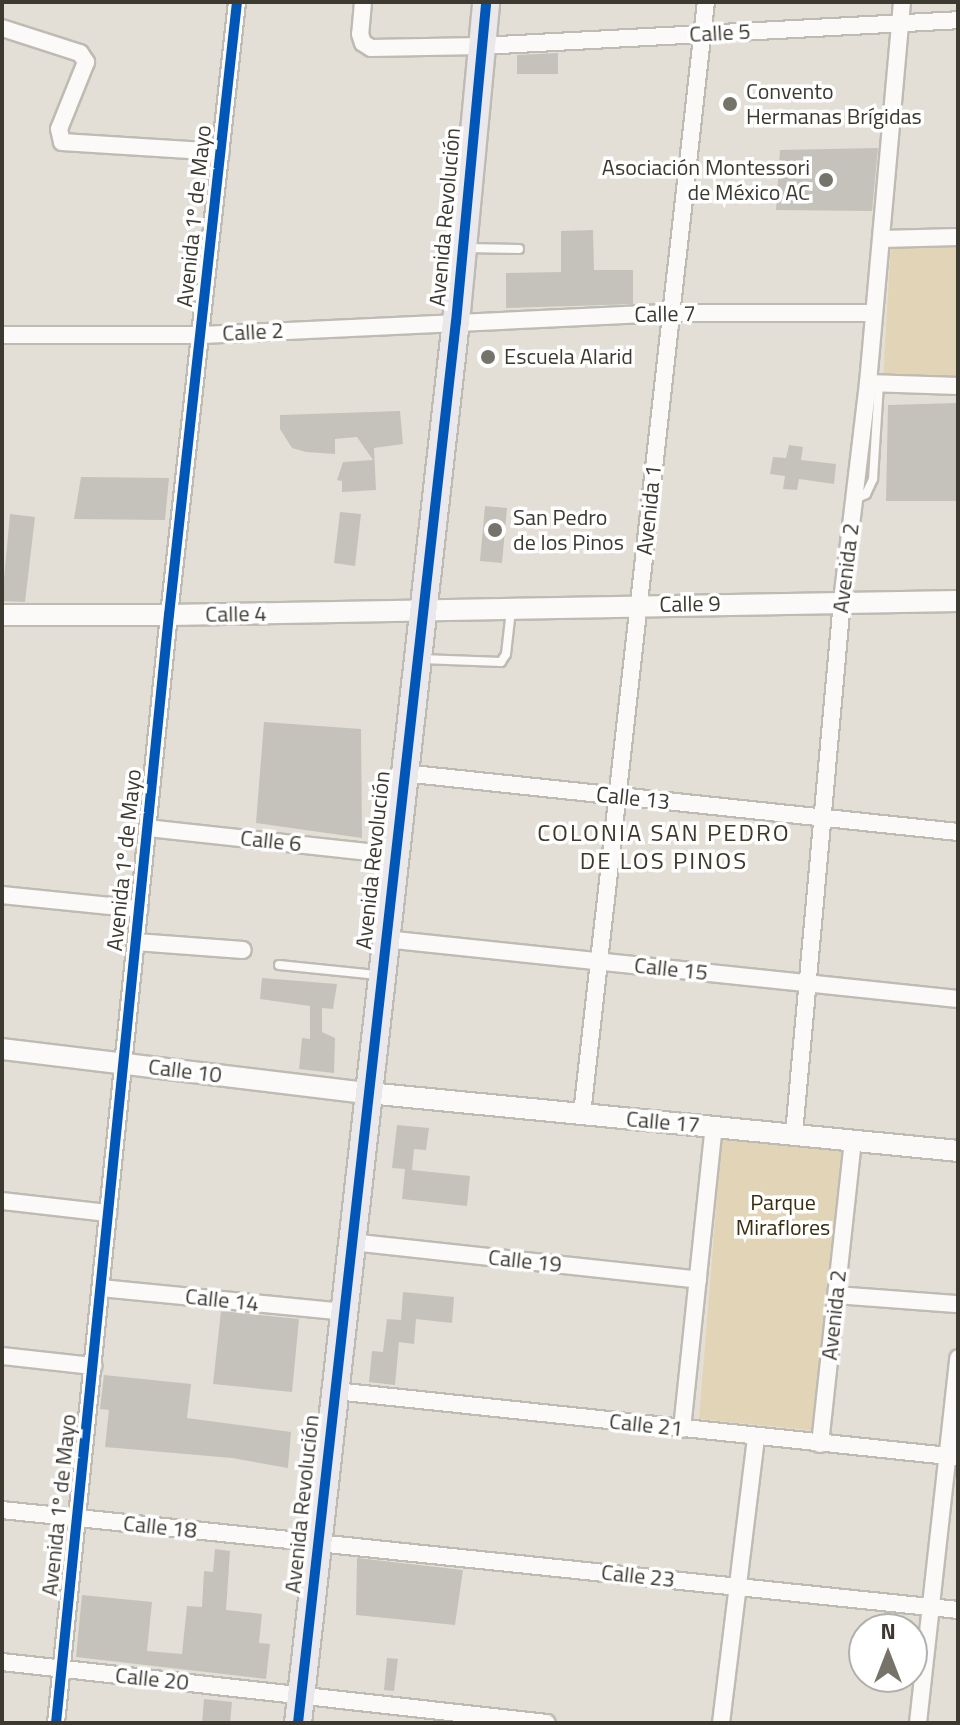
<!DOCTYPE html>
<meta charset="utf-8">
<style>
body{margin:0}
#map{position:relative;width:960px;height:1725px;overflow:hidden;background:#e3dfd6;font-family:"Titillium Web",sans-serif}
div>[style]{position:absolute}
.green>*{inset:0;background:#e2d5b7}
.building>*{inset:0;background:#c5c2bb}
.roads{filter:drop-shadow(2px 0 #bebbb3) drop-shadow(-2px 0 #bebbb3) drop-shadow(0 2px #bebbb3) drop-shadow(0 -2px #bebbb3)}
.service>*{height:8px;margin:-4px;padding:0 4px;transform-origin:4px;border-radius:4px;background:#fbfaf9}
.minor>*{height:16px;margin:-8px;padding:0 8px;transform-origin:8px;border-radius:8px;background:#fbfaf9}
.tertiary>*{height:20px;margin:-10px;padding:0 10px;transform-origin:10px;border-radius:10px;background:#fbfaf9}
.primary>*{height:26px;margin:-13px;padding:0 13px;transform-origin:13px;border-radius:13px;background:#ebe8eb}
.cycleway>*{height:10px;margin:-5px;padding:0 5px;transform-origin:5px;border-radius:5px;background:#0057b8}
.dots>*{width:22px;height:22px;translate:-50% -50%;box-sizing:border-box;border:4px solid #fff;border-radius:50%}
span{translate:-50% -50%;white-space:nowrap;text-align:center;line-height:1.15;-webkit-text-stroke:7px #fff;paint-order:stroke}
.street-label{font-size:22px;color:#3c3931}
.poi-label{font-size:22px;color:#3c3931}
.left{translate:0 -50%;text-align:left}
.right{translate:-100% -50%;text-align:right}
.park-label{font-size:22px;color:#3a2d0e}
.neighbourhood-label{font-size:24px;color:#3e3829;letter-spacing:2px}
.frame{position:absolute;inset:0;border:4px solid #3c3931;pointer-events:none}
.north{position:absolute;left:848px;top:1613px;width:80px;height:80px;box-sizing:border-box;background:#fff;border:2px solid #b1b0ad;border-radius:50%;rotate:0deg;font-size:22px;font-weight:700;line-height:32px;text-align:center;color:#3c3931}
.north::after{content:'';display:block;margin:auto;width:28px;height:36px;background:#76736b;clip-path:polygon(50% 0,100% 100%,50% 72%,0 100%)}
</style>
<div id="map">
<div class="green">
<div style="clip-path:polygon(958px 240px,958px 381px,883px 380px,891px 242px)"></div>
<div style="clip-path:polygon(722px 1136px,858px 1149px,828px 1432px,699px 1419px)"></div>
</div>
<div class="building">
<div style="clip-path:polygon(558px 53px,558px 74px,517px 74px,517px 55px)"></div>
<div style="clip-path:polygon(878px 148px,872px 211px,776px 210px,780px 150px)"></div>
<div style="clip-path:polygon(593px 230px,594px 270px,633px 270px,633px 304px,506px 308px,506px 273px,561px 272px,561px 231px)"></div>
<div style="clip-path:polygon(958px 403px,958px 501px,886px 501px,888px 405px)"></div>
<div style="clip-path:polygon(400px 411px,403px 444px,374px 448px,376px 490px,342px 492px,342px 481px,337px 480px,343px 462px,373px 460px,357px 437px,335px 439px,335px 454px,306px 452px,292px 448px,280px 429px,280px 415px)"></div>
<div style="clip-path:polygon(789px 445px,803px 447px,801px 460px,836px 464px,834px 484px,799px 479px,797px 490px,783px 489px,785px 476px,770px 474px,773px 457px,786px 458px)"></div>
<div style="clip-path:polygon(81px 477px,169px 478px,165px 520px,74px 519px)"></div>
<div style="clip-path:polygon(485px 506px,507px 508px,502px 563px,480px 561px)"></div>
<div style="clip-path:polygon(340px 512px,361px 514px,355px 566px,334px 563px)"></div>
<div style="clip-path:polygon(10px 514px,35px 517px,25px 602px,2px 601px)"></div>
<div style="clip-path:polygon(264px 722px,361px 729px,362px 838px,256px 823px)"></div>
<div style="clip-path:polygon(262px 978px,337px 984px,333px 1009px,322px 1008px,322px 1032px,335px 1038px,334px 1073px,299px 1069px,302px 1038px,310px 1039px,310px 1006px,260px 999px)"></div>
<div style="clip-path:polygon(397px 1125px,429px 1128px,426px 1150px,414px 1149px,412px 1170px,470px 1176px,467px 1206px,402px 1199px,405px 1169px,392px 1168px)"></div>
<div style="clip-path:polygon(403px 1292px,454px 1297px,452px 1323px,416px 1319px,414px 1344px,399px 1342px,395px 1385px,369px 1382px,372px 1351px,383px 1352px,387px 1319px,401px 1320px)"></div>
<div style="clip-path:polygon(221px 1311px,299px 1319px,292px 1392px,213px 1384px)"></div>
<div style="clip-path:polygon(104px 1375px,191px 1384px,187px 1418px,291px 1432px,288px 1468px,232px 1458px,105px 1447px,109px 1410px,100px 1409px)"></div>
<div style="clip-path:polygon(215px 1549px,230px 1551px,226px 1610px,262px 1614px,259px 1643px,270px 1644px,266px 1679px,76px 1657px,82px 1595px,152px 1602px,147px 1651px,182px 1654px,187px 1606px,202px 1607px,204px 1571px,213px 1572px)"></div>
<div style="clip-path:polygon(357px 1558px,463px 1570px,455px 1625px,356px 1615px)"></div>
<div style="clip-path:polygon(387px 1658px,398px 1659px,394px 1691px,384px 1690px)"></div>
<div style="clip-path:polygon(204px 1699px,232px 1702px,230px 1723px,202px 1723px)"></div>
</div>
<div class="roads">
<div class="service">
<div style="left:467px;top:248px;width:52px;rotate:1.1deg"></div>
<div style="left:855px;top:499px;width:12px;rotate:-24deg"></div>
<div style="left:866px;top:494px;width:17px;rotate:-65deg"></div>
<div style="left:873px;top:479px;width:95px;rotate:-86.4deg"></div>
<div style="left:421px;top:659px;width:80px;rotate:2.1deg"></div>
<div style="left:501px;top:662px;width:9px;rotate:-58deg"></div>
<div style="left:506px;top:654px;width:44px;rotate:-83.5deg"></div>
<div style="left:279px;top:965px;width:100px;rotate:5.8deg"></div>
</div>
<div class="minor">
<div style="left:363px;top:2px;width:32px;rotate:95deg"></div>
<div style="left:360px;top:34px;width:9px;rotate:72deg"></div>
<div style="left:363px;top:43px;width:9px;rotate:32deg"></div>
<div style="left:371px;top:48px;width:110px;rotate:-1deg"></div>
<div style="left:481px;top:46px;width:478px;rotate:-3.1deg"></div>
<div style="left:2px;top:28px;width:82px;rotate:17.8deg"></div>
<div style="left:80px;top:53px;width:11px;rotate:56deg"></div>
<div style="left:86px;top:62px;width:72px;rotate:111.9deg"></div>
<div style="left:59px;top:129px;width:13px;rotate:77deg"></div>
<div style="left:62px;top:142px;width:159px;rotate:3.6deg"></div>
<div style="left:881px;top:239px;width:77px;rotate:-1.5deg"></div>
<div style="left:2px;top:335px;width:200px"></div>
<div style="left:202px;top:335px;width:470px;rotate:-2.7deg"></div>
<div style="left:671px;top:313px;width:203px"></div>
<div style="left:868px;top:383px;width:90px;rotate:1.9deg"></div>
<div style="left:403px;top:773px;width:558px;rotate:6.07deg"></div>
<div style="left:147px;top:828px;width:248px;rotate:6.2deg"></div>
<div style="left:2px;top:895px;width:138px;rotate:5.8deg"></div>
<div style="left:385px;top:939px;width:576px;rotate:5.98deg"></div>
<div style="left:136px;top:942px;width:107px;rotate:4.3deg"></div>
<div style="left:582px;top:1114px;width:1119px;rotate:-83.64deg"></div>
<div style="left:794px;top:1134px;width:535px;rotate:-84.85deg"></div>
<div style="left:842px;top:601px;width:220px;rotate:-83.2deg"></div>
<div style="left:868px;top:383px;width:383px;rotate:-84.9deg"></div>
<div style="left:2px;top:1201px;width:107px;rotate:6.5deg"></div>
<div style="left:351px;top:1242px;width:349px;rotate:6.2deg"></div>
<div style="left:101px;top:1288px;width:244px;rotate:5.6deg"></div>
<div style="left:837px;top:1295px;width:121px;rotate:4.3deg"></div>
<div style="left:2px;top:1356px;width:92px;rotate:6.3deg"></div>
<div style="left:335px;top:1391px;width:626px;rotate:6.05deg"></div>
<div style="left:682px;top:1429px;width:304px;rotate:-84deg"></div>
<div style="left:820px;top:1444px;width:306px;rotate:-83.8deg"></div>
<div style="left:2px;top:1510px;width:961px;rotate:5.97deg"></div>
<div style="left:2px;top:1662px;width:548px;rotate:6.39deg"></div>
<div style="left:56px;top:1723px;width:1114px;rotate:-84.18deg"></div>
<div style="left:169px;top:615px;width:617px;rotate:-83.67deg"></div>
<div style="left:721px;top:1723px;width:288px;rotate:-83deg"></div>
<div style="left:918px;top:1723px;width:367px;rotate:-83.7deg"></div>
</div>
<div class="tertiary">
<div style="left:2px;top:615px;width:167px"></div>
<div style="left:169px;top:615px;width:789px;rotate:-1.02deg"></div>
<div style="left:2px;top:1049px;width:369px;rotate:6.9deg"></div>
<div style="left:368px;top:1093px;width:593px;rotate:5.61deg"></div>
</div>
<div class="primary">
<div style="left:298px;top:1723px;width:1410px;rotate:-83.57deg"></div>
<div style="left:456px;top:322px;width:321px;rotate:-84.6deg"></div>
</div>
</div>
<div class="cycleway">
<div style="left:56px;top:1723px;width:1114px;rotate:-84.18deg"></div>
<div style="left:169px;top:615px;width:617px;rotate:-83.67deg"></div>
<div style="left:298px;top:1723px;width:1410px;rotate:-83.57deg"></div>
<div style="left:456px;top:322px;width:321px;rotate:-84.6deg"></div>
</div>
<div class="dots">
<div style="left:730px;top:104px;background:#76736b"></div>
<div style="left:826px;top:180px;background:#76736b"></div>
<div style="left:488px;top:357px;background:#76736b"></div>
<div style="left:495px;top:530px;background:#76736b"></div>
</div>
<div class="street-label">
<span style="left:720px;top:33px;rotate:-3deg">Calle 5</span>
<span style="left:194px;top:216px;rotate:-84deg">Avenida 1º de Mayo</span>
<span style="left:445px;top:217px;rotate:-85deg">Avenida Revolución</span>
<span style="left:665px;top:314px;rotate:-1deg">Calle 7</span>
<span style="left:253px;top:332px;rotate:-3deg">Calle 2</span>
<span style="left:649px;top:510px;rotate:-84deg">Avenida 1</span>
<span style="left:846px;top:568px;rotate:-83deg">Avenida 2</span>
<span style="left:690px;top:604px;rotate:-1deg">Calle 9</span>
<span style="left:236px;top:614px;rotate:-1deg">Calle 4</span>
<span style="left:633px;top:798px;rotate:6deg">Calle 13</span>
<span style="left:271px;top:841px;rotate:6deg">Calle 6</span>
<span style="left:124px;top:860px;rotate:-84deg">Avenida 1º de Mayo</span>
<span style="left:373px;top:860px;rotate:-84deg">Avenida Revolución</span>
<span style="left:671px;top:969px;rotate:6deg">Calle 15</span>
<span style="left:185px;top:1071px;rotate:7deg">Calle 10</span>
<span style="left:663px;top:1122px;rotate:5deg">Calle 17</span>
<span style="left:525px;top:1261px;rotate:6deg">Calle 19</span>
<span style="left:222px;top:1300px;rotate:6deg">Calle 14</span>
<span style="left:834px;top:1315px;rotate:-84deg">Avenida 2</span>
<span style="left:646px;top:1425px;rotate:6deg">Calle 21</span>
<span style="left:302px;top:1504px;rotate:-84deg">Avenida Revolución</span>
<span style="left:59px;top:1505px;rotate:-84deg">Avenida 1º de Mayo</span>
<span style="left:160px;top:1527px;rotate:6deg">Calle 18</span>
<span style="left:638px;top:1576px;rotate:6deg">Calle 23</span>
<span style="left:152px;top:1679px;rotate:6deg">Calle 20</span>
</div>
<div class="poi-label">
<span class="left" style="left:746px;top:104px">Convento<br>Hermanas Brígidas</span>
<span class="right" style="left:810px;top:180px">Asociación Montessori<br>de México AC</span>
<span class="left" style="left:504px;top:357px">Escuela Alarid</span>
<span class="left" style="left:513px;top:530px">San Pedro<br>de los Pinos</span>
</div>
<div class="park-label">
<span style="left:783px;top:1215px">Parque<br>Miraflores</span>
</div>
<div class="neighbourhood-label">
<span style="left:664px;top:847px">COLONIA SAN PEDRO<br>DE LOS PINOS</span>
</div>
<div class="frame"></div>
<div class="north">N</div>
</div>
